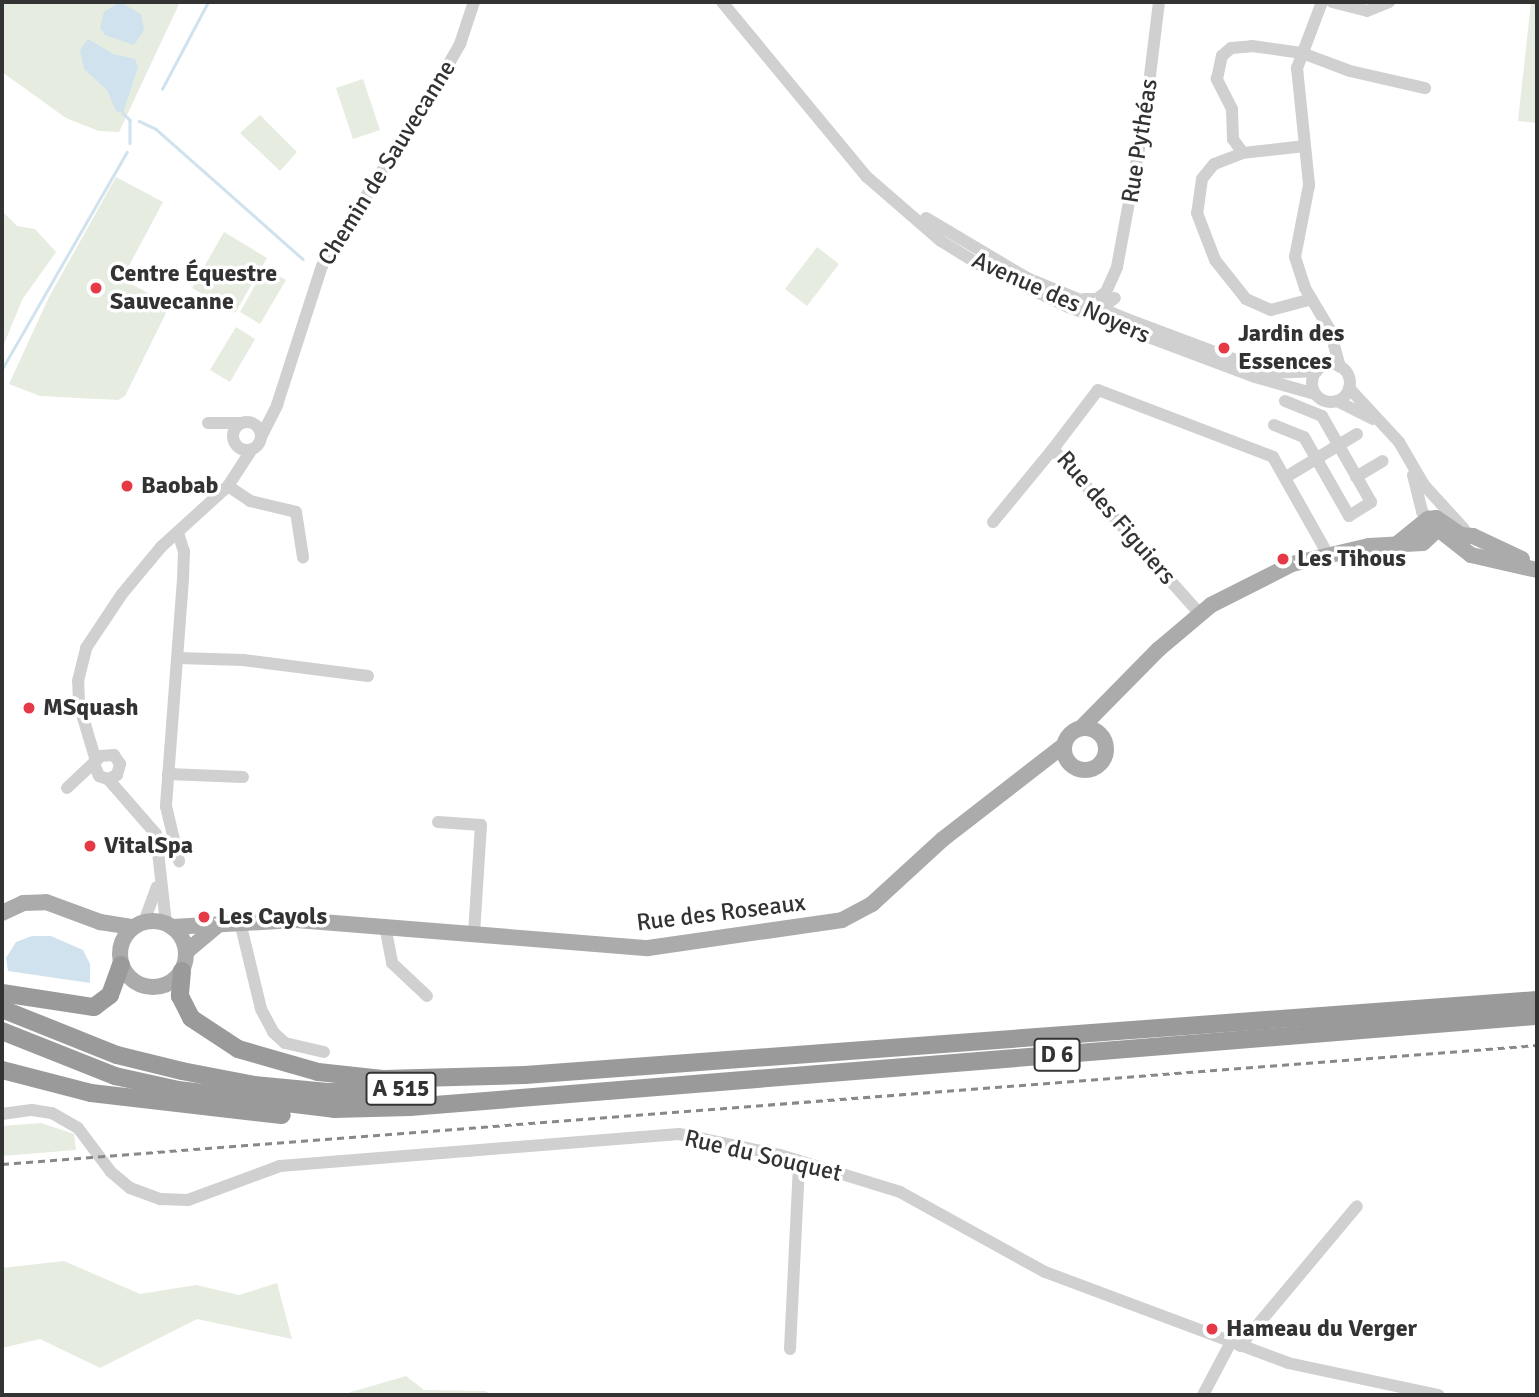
<!DOCTYPE html>
<meta charset="utf-8">
<style>
body{margin:0}
#map{position:relative;width:1539px;height:1397px;overflow:hidden;background:#fff;font-family:Signika,sans-serif}
div>[style]{position:absolute}
.green>*{inset:0;background:#e6ecdf}
.water>*{inset:0;background:#cfe2ee}
.stream>*{height:2.5px;margin:-1.25px;padding:0 1.25px;transform-origin:1.25px;border-radius:1.25px;background:#cfe2ee}
.minor>*{height:12px;margin:-6px;padding:0 6px;transform-origin:6px;border-radius:6px;background:#d0d0d0}
.minor>.ring{margin:-6px;padding:0;box-sizing:content-box;background:none;border:12px solid #d0d0d0;border-radius:50%}
.major>*{height:16px;margin:-8px;padding:0 8px;transform-origin:8px;border-radius:8px;background:#ababab}
.major>.ring{margin:-8px;padding:0;box-sizing:content-box;background:none;border:16px solid #ababab;border-radius:50%}
.highway>*{height:18px;margin:-9px;padding:0 9px;transform-origin:9px;border-radius:9px;background:#9a9a9a}
.rail>*{height:2.5px;margin-top:-1.25px;transform-origin:0;background:repeating-linear-gradient(90deg,#888 0 7px,transparent 0 12px)}
.dots>*{width:19px;height:19px;translate:-50% -50%;box-sizing:border-box;border:4px solid #fff;border-radius:50%}
span{translate:-50% -50%;white-space:nowrap;text-align:center;line-height:1.15;-webkit-text-stroke:7px #fff;paint-order:stroke}
.shield-label span{padding:2px 5px;background:#fff;border:2px solid;border-radius:5px;-webkit-text-stroke-width:0}
.shield-label{font-size:23px;color:#333;font-weight:700}
.street-label{font-size:24px;color:#333}
.poi-label{font-size:24px;color:#333;font-weight:700}
.left{translate:0 -50%;text-align:left}
.frame{position:absolute;inset:0;border:4px solid #333;pointer-events:none}
</style>
<div id="map">
<div class="green">
<div style="clip-path:polygon(2px 2px,180px 2px,119px 132px,99px 131px,66px 118px,2px 72px)"></div>
<div style="clip-path:polygon(1531px 2px,1537px 2px,1537px 123px,1518px 121px)"></div>
<div style="clip-path:polygon(363px 79px,380px 130px,353px 139px,336px 88px)"></div>
<div style="clip-path:polygon(260px 115px,297px 152px,280px 171px,240px 133px)"></div>
<div style="clip-path:polygon(116px 177px,163px 202px,122px 279px,170px 305px,125px 396px,118px 400px,40px 396px,9px 384px,49px 297px)"></div>
<div style="clip-path:polygon(2px 211px,17px 226px,35px 229px,56px 252px,22px 300px,2px 349px)"></div>
<div style="clip-path:polygon(224px 232px,267px 258px,235px 313px,192px 288px)"></div>
<div style="clip-path:polygon(817px 247px,839px 264px,807px 306px,785px 289px)"></div>
<div style="clip-path:polygon(265px 268px,286px 280px,260px 324px,240px 312px)"></div>
<div style="clip-path:polygon(236px 327px,255px 339px,230px 382px,210px 370px)"></div>
<div style="clip-path:polygon(41px 1123px,74px 1134px,76px 1150px,2px 1156px,2px 1126px)"></div>
<div style="clip-path:polygon(64px 1261px,140px 1294px,196px 1285px,239px 1295px,277px 1283px,292px 1339px,197px 1319px,100px 1368px,40px 1339px,2px 1348px,2px 1268px)"></div>
<div style="clip-path:polygon(406px 1376px,424px 1390px,485px 1391px,492px 1395px,341px 1395px)"></div>
</div>
<div class="water">
<div style="clip-path:polygon(120px 2px,141px 14px,144px 30px,134px 45px,105px 35px,100px 28px,104px 12px)"></div>
<div style="clip-path:polygon(88px 39px,113px 54px,135px 59px,138px 67px,123px 113px,116px 111px,107px 90px,84px 69px,80px 50px)"></div>
<div style="clip-path:polygon(32px 936px,51px 936px,83px 950px,90px 964px,90px 983px,8px 971px,6px 958px,16px 942px)"></div>
</div>
<div class="stream">
<div style="left:162px;top:89px;width:98px;rotate:-62.1deg"></div>
<div style="left:123px;top:113px;width:10px;rotate:45deg"></div>
<div style="left:130px;top:120px;width:23px;rotate:90deg"></div>
<div style="left:139px;top:121px;width:19px;rotate:25deg"></div>
<div style="left:156px;top:129px;width:196px;rotate:41.5deg"></div>
<div style="left:2px;top:369px;width:250px;rotate:-60.1deg"></div>
</div>
<div class="minor">
<div style="left:722px;top:2px;width:227px;rotate:50.4deg"></div>
<div style="left:867px;top:177px;width:98px;rotate:40.9deg"></div>
<div style="left:941px;top:241px;width:46px;rotate:31.6deg"></div>
<div style="left:980px;top:265px;width:98px;rotate:25.5deg"></div>
<div style="left:1068px;top:307px;width:200px;rotate:20.5deg"></div>
<div style="left:1255px;top:377px;width:62px;rotate:15.8deg"></div>
<div style="left:1322px;top:2px;width:71px;rotate:110.7deg"></div>
<div style="left:1297px;top:68px;width:118px;rotate:84.1deg"></div>
<div style="left:1309px;top:185px;width:73px;rotate:101deg"></div>
<div style="left:1295px;top:257px;width:33px;rotate:72deg"></div>
<div style="left:1305px;top:288px;width:49px;rotate:59.2deg"></div>
<div style="left:1330px;top:330px;width:38px;rotate:75deg"></div>
<div style="left:1332px;top:2px;width:36px;rotate:14deg"></div>
<div style="left:1367px;top:11px;width:24px;rotate:-22deg"></div>
<div style="left:1305px;top:146px;width:62px;rotate:173.6deg"></div>
<div style="left:1243px;top:153px;width:31px;rotate:159deg"></div>
<div style="left:1214px;top:164px;width:19px;rotate:129deg"></div>
<div style="left:1202px;top:179px;width:34px;rotate:98deg"></div>
<div style="left:1197px;top:213px;width:50px;rotate:69deg"></div>
<div style="left:1215px;top:260px;width:50px;rotate:51.5deg"></div>
<div style="left:1246px;top:299px;width:27px;rotate:24deg"></div>
<div style="left:1271px;top:310px;width:42px;rotate:-15deg"></div>
<div style="left:1243px;top:153px;width:17px;rotate:-126deg"></div>
<div style="left:1233px;top:139px;width:30px;rotate:-92deg"></div>
<div style="left:1232px;top:109px;width:34px;rotate:-117deg"></div>
<div style="left:1217px;top:79px;width:24px;rotate:-78deg"></div>
<div style="left:1222px;top:56px;width:12px;rotate:-42deg"></div>
<div style="left:1231px;top:48px;width:21px;rotate:-5deg"></div>
<div style="left:1252px;top:46px;width:50px;rotate:8deg"></div>
<div style="left:1302px;top:53px;width:51px;rotate:20.6deg"></div>
<div style="left:1350px;top:71px;width:77px;rotate:12.8deg"></div>
<div style="left:926px;top:218px;width:117px;rotate:30.7deg"></div>
<div style="left:1027px;top:278px;width:108px;rotate:22.3deg"></div>
<div style="left:1127px;top:319px;width:154px;rotate:20.6deg"></div>
<div style="left:1271px;top:373px;width:46px;rotate:-2.5deg"></div>
<div style="left:1084px;top:299px;width:13px"></div>
<div style="left:1097px;top:299px;width:11px;rotate:-38deg"></div>
<div style="left:1106px;top:292px;width:27px;rotate:-66deg"></div>
<div style="left:1117px;top:267px;width:154px;rotate:-79.5deg"></div>
<div style="left:1145px;top:116px;width:115px;rotate:-83deg"></div>
<div style="left:1097px;top:311px;width:22px;rotate:-36deg"></div>
<div class="ring" style="left:1312px;top:364px;width:26px;height:26px"></div>
<div style="left:1349px;top:388px;width:74px;rotate:47.2deg"></div>
<div style="left:1399px;top:442px;width:50px;rotate:59.8deg"></div>
<div style="left:1424px;top:485px;width:59px;rotate:47.7deg"></div>
<div style="left:1337px;top:401px;width:40px;rotate:26.6deg"></div>
<div class="ring" style="left:233px;top:422px;width:16px;height:16px"></div>
<div style="left:208px;top:423px;width:33px"></div>
<div style="left:1274px;top:425px;width:32px;rotate:22deg"></div>
<div style="left:1304px;top:437px;width:91px;rotate:60.3deg"></div>
<div style="left:1349px;top:516px;width:26px;rotate:-32deg"></div>
<div style="left:1371px;top:502px;width:99px;rotate:-119.7deg"></div>
<div style="left:1322px;top:416px;width:40px;rotate:-158deg"></div>
<div style="left:261px;top:437px;width:36px;rotate:-63deg"></div>
<div style="left:277px;top:405px;width:146px;rotate:-72.1deg"></div>
<div style="left:322px;top:266px;width:219px;rotate:-57.7deg"></div>
<div style="left:439px;top:81px;width:43px;rotate:-60.4deg"></div>
<div style="left:460px;top:44px;width:44px;rotate:-71.6deg"></div>
<div style="left:1413px;top:475px;width:38px;rotate:76deg"></div>
<div style="left:1422px;top:512px;width:16px;rotate:47deg"></div>
<div style="left:1286px;top:477px;width:83px;rotate:-31.2deg"></div>
<div style="left:1356px;top:477px;width:31px;rotate:-31deg"></div>
<div style="left:228px;top:486px;width:27px;rotate:34deg"></div>
<div style="left:250px;top:501px;width:47px;rotate:13.4deg"></div>
<div style="left:296px;top:512px;width:46px;rotate:81.2deg"></div>
<div style="left:993px;top:522px;width:94px;rotate:-50.6deg"></div>
<div style="left:178px;top:533px;width:19px;rotate:72deg"></div>
<div style="left:184px;top:551px;width:28px;rotate:92deg"></div>
<div style="left:183px;top:579px;width:228px;rotate:94.3deg"></div>
<div style="left:166px;top:806px;width:57px;rotate:76.7deg"></div>
<div style="left:1200px;top:614px;width:221px;rotate:-131.7deg"></div>
<div style="left:1053px;top:449px;width:74px;rotate:-52.7deg"></div>
<div style="left:1098px;top:390px;width:187px;rotate:20.9deg"></div>
<div style="left:1273px;top:457px;width:110px;rotate:60.6deg"></div>
<div style="left:178px;top:658px;width:65px;rotate:1.8deg"></div>
<div style="left:243px;top:660px;width:126px;rotate:7.3deg"></div>
<div style="left:96px;top:761px;width:59px;rotate:-106.6deg"></div>
<div style="left:79px;top:704px;width:23px;rotate:-92deg"></div>
<div style="left:78px;top:681px;width:34px;rotate:-76deg"></div>
<div style="left:86px;top:648px;width:65px;rotate:-56.3deg"></div>
<div style="left:122px;top:594px;width:61px;rotate:-50.3deg"></div>
<div style="left:161px;top:547px;width:91px;rotate:-42.3deg"></div>
<div style="left:228px;top:486px;width:44px;rotate:-57deg"></div>
<div style="left:168px;top:774px;width:75px;rotate:2.3deg"></div>
<div style="left:108px;top:779px;width:73px;rotate:48.9deg"></div>
<div style="left:156px;top:834px;width:90px;rotate:83.6deg"></div>
<div style="left:67px;top:788px;width:47px;rotate:-43.3deg"></div>
<div style="left:101px;top:756px;width:13px;rotate:-4deg"></div>
<div style="left:114px;top:755px;width:11px;rotate:56deg"></div>
<div style="left:120px;top:764px;width:11px;rotate:105deg"></div>
<div style="left:117px;top:775px;width:10px;rotate:156deg"></div>
<div style="left:108px;top:779px;width:9px;rotate:-162deg"></div>
<div style="left:99px;top:776px;width:11px;rotate:-112deg"></div>
<div style="left:438px;top:822px;width:43px;rotate:4deg"></div>
<div style="left:481px;top:825px;width:109px;rotate:93.7deg"></div>
<div style="left:144px;top:922px;width:37px;rotate:-70deg"></div>
<div style="left:240px;top:922px;width:89px;rotate:76.4deg"></div>
<div style="left:261px;top:1009px;width:26px;rotate:62deg"></div>
<div style="left:273px;top:1032px;width:16px;rotate:43deg"></div>
<div style="left:285px;top:1043px;width:40px;rotate:13deg"></div>
<div style="left:385px;top:926px;width:38px;rotate:79deg"></div>
<div style="left:392px;top:963px;width:48px;rotate:43.3deg"></div>
<div style="left:2px;top:1114px;width:30px;rotate:-8deg"></div>
<div style="left:32px;top:1110px;width:20px;rotate:9deg"></div>
<div style="left:52px;top:1113px;width:30px;rotate:30deg"></div>
<div style="left:78px;top:1128px;width:55px;rotate:53.1deg"></div>
<div style="left:111px;top:1172px;width:25px;rotate:40deg"></div>
<div style="left:130px;top:1188px;width:33px;rotate:20deg"></div>
<div style="left:161px;top:1199px;width:27px;rotate:2deg"></div>
<div style="left:188px;top:1200px;width:98px;rotate:-20.3deg"></div>
<div style="left:280px;top:1166px;width:400px;rotate:-4.6deg"></div>
<div style="left:679px;top:1134px;width:103px;rotate:11.7deg"></div>
<div style="left:780px;top:1155px;width:126px;rotate:17.1deg"></div>
<div style="left:900px;top:1192px;width:166px;rotate:28.9deg"></div>
<div style="left:1045px;top:1272px;width:259px;rotate:20.5deg"></div>
<div style="left:1288px;top:1363px;width:154px;rotate:12deg"></div>
<div style="left:1240px;top:1346px;width:182px;rotate:-50.1deg"></div>
<div style="left:790px;top:1349px;width:187px;rotate:-87.2deg"></div>
<div style="left:1203px;top:1395px;width:60px;rotate:-62.2deg"></div>
</div>
<div class="major">
<div style="left:1397px;top:544px;width:40px;rotate:-39deg"></div>
<div style="left:1428px;top:519px;width:8px;rotate:-7deg"></div>
<div style="left:1436px;top:518px;width:30px;rotate:34deg"></div>
<div style="left:1461px;top:535px;width:12px;rotate:5deg"></div>
<div style="left:1473px;top:536px;width:54px;rotate:25.1deg"></div>
<div class="ring" style="left:1064px;top:728px;width:26px;height:26px"></div>
<div style="left:1081px;top:728px;width:111px;rotate:-45.4deg"></div>
<div style="left:1159px;top:649px;width:68px;rotate:-40.2deg"></div>
<div style="left:1211px;top:605px;width:91px;rotate:-26.8deg"></div>
<div style="left:1292px;top:564px;width:79px;rotate:-13.2deg"></div>
<div style="left:1369px;top:546px;width:54px;rotate:-3.2deg"></div>
<div style="left:1423px;top:543px;width:21px;rotate:-43deg"></div>
<div style="left:1438px;top:529px;width:42px;rotate:38.2deg"></div>
<div style="left:1471px;top:555px;width:68px;rotate:12.8deg"></div>
<div style="left:2px;top:913px;width:23px;rotate:-25deg"></div>
<div style="left:23px;top:903px;width:23px;rotate:-2deg"></div>
<div style="left:46px;top:902px;width:58px;rotate:20.3deg"></div>
<div style="left:100px;top:922px;width:33px;rotate:9deg"></div>
<div class="ring" style="left:120px;top:921px;width:50px;height:50px"></div>
<div style="left:172px;top:927px;width:125px;rotate:-3.2deg"></div>
<div style="left:297px;top:920px;width:352px;rotate:4.6deg"></div>
<div style="left:648px;top:948px;width:196px;rotate:-8.2deg"></div>
<div style="left:842px;top:920px;width:34px;rotate:-28deg"></div>
<div style="left:872px;top:904px;width:96px;rotate:-42.5deg"></div>
<div style="left:943px;top:839px;width:153px;rotate:-37.8deg"></div>
<div style="left:186px;top:952px;width:42px;rotate:-40.2deg"></div>
</div>
<div class="highway">
<div style="left:182px;top:971px;width:25px;rotate:95deg"></div>
<div style="left:180px;top:996px;width:25px;rotate:63deg"></div>
<div style="left:191px;top:1018px;width:56px;rotate:33.4deg"></div>
<div style="left:238px;top:1049px;width:83px;rotate:16deg"></div>
<div style="left:318px;top:1072px;width:65px;rotate:6.1deg"></div>
<div style="left:383px;top:1079px;width:142px;rotate:-1.6deg"></div>
<div style="left:525px;top:1075px;width:1015px;rotate:-4.24deg"></div>
<div style="left:2px;top:993px;width:93px;rotate:8.7deg"></div>
<div style="left:94px;top:1007px;width:20px;rotate:-37deg"></div>
<div style="left:110px;top:995px;width:32px;rotate:-70deg"></div>
<div style="left:2px;top:1009px;width:124px;rotate:21.8deg"></div>
<div style="left:117px;top:1055px;width:67px;rotate:13.8deg"></div>
<div style="left:182px;top:1071px;width:73px;rotate:11deg"></div>
<div style="left:254px;top:1085px;width:74px;rotate:5.4deg"></div>
<div style="left:328px;top:1092px;width:68px;rotate:-1.7deg"></div>
<div style="left:2px;top:1031px;width:122px;rotate:21.7deg"></div>
<div style="left:115px;top:1076px;width:65px;rotate:12.5deg"></div>
<div style="left:178px;top:1090px;width:157px;rotate:6.9deg"></div>
<div style="left:334px;top:1109px;width:76px;rotate:-1.5deg"></div>
<div style="left:410px;top:1107px;width:1131px;rotate:-4.62deg"></div>
<div style="left:2px;top:1070px;width:92px;rotate:14.5deg"></div>
<div style="left:91px;top:1093px;width:192px;rotate:6.6deg"></div>
</div>
<div class="rail">
<div style="left:2px;top:1164px;width:1540px;rotate:-4.43deg"></div>
</div>
<div class="dots">
<div style="left:96px;top:288px;background:#e63946"></div>
<div style="left:1224px;top:348px;background:#e63946"></div>
<div style="left:127px;top:486px;background:#e63946"></div>
<div style="left:1283px;top:559px;background:#e63946"></div>
<div style="left:29px;top:708px;background:#e63946"></div>
<div style="left:90px;top:846px;background:#e63946"></div>
<div style="left:204px;top:917px;background:#e63946"></div>
<div style="left:1212px;top:1329px;background:#e63946"></div>
</div>
<div class="shield-label">
<span style="left:1057px;top:1055px">D 6</span>
<span style="left:401px;top:1089px">A 515</span>
</div>
<div class="street-label">
<span style="left:1140px;top:141px;rotate:-81deg">Rue Pythéas</span>
<span style="left:387px;top:163px;rotate:-58deg">Chemin de Sauvecanne</span>
<span style="left:1061px;top:298px;rotate:24deg">Avenue des Noyers</span>
<span style="left:1116px;top:518px;rotate:49deg">Rue des Figuiers</span>
<span style="left:721px;top:913px;rotate:-7deg">Rue des Roseaux</span>
<span style="left:763px;top:1156px;rotate:13deg">Rue du Souquet</span>
</div>
<div class="poi-label">
<span class="left" style="left:110px;top:288px">Centre Équestre<br>Sauvecanne</span>
<span class="left" style="left:1238px;top:348px">Jardin des<br>Essences</span>
<span class="left" style="left:141px;top:486px">Baobab</span>
<span class="left" style="left:1297px;top:559px">Les Tihous</span>
<span class="left" style="left:43px;top:708px">MSquash</span>
<span class="left" style="left:104px;top:846px">VitalSpa</span>
<span class="left" style="left:218px;top:917px">Les Cayols</span>
<span class="left" style="left:1226px;top:1329px">Hameau du Verger</span>
</div>
<div class="frame"></div>
</div>
